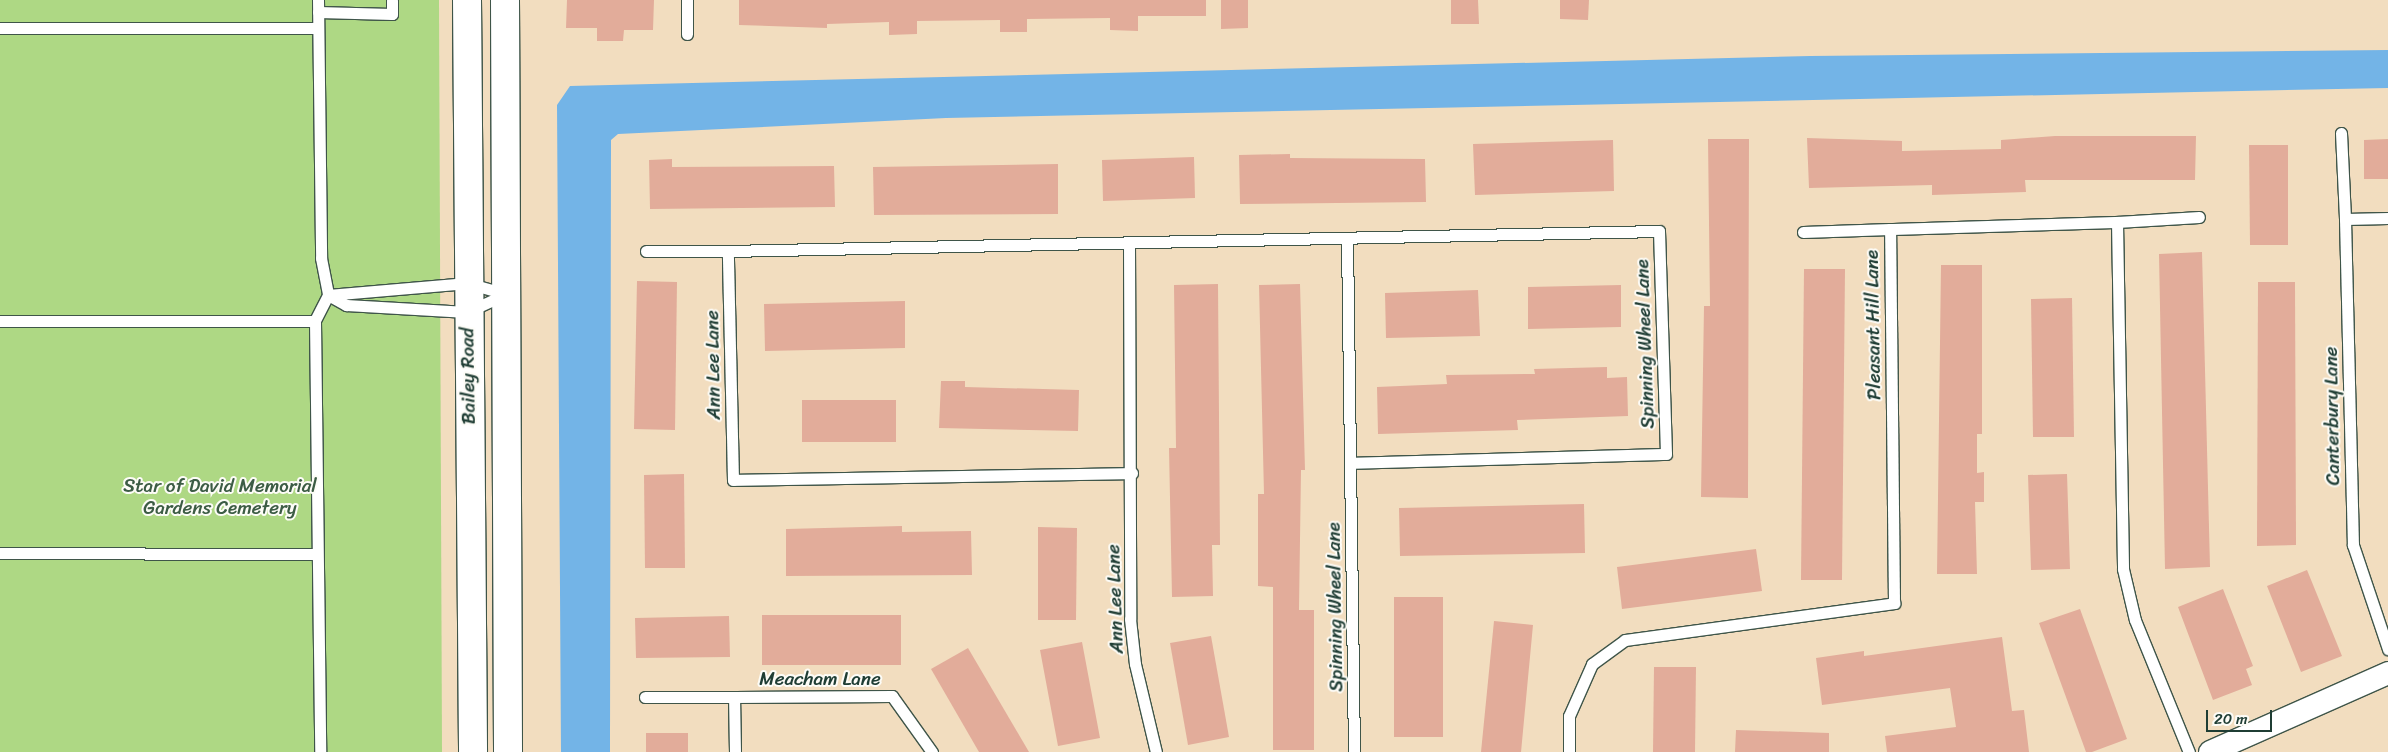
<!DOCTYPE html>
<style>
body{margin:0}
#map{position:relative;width:2388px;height:752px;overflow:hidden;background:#f2ddbf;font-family:Sriracha,sans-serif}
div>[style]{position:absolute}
.green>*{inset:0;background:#aed884}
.water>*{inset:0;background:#73b4e7}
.building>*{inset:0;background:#e2ac9a}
.roads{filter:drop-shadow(1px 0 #3f5549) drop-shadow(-1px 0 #3f5549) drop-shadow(0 1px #3f5549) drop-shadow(0 -1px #3f5549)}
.service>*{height:11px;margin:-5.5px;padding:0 5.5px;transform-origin:5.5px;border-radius:5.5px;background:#fff}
.minor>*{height:22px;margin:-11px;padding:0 11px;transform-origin:11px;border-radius:11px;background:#fff}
.tertiary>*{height:28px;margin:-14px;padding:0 14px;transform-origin:14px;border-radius:14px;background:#fff}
span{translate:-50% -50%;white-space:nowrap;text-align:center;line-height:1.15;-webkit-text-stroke:4px #fdfcf7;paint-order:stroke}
.street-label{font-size:19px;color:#1f3d34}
.park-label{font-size:19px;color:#3c5c44}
.scale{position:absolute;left:2206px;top:710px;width:66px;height:22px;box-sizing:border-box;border:2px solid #1f3d34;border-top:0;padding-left:6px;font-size:15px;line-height:18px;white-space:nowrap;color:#1f3d34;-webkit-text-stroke:4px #fdfcf7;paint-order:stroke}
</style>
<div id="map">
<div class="green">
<div style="clip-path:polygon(0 0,439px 0,442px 752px,0 752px)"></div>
</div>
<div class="water">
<div style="clip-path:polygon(2388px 50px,2388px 88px,946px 118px,618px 134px,611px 140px,610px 752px,561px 752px,557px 105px,570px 86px,1810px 56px)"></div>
</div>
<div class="building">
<div style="clip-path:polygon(567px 0,654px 0,653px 30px,624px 30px,623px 41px,597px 41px,597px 28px,566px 28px)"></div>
<div style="clip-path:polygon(739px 0,1206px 0,1206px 16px,1138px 16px,1138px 31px,1110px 30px,1110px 18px,1027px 19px,1027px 32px,1000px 32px,1000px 20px,917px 21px,917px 34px,889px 35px,889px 22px,827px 24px,827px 28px,739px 25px)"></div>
<div style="clip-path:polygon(1221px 0,1248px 0,1248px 28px,1221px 29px)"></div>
<div style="clip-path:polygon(1451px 0,1478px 0,1479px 24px,1451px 24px)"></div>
<div style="clip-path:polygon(1560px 0,1589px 0,1588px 20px,1560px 19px)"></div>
<div style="clip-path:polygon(2055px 136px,2196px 136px,2195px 180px,2025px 180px,2026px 192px,1932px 195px,1932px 185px,1809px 188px,1807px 138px,1902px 141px,1902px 151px,2001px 149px,2001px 140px)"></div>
<div style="clip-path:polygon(1708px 139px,1749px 139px,1748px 498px,1701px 497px,1704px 306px,1710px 306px)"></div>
<div style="clip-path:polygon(2388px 139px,2388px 179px,2364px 179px,2364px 140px)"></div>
<div style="clip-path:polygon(1613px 140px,1614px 191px,1475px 195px,1473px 144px)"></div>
<div style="clip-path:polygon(2249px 145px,2288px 145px,2288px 245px,2250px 245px)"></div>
<div style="clip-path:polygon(1290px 154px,1290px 158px,1425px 159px,1426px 202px,1240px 204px,1239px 155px)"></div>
<div style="clip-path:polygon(1194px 157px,1195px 198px,1103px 201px,1102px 160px)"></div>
<div style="clip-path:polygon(672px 159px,672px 167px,834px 166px,835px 207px,650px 209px,649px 160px)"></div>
<div style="clip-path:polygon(1058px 164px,1058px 214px,874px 215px,873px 167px)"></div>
<div style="clip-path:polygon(2202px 252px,2210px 567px,2165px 569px,2159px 254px)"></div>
<div style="clip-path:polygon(1941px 265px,1982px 265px,1982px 434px,1977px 434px,1977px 473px,1984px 472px,1984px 502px,1975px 502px,1977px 574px,1937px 574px)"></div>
<div style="clip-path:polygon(1804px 269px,1845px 269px,1842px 580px,1801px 580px)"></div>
<div style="clip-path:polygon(637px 281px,677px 282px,675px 430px,634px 429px)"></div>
<div style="clip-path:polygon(2258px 282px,2295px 282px,2296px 545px,2257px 546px)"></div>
<div style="clip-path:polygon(1218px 284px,1220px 545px,1212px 545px,1213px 596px,1172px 597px,1169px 448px,1176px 448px,1174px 285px)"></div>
<div style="clip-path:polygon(1300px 284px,1305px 470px,1301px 470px,1299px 610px,1314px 610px,1314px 750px,1273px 750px,1273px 587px,1258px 586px,1258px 494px,1264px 494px,1259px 285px)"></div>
<div style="clip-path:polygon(1621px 285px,1621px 327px,1528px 329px,1528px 287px)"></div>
<div style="clip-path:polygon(1478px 290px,1480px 336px,1386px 338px,1385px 293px)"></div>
<div style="clip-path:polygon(2072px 298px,2074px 437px,2033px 437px,2031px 299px)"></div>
<div style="clip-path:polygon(905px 301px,905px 348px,765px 351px,764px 304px)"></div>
<div style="clip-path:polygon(1607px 367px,1607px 378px,1627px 377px,1628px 416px,1517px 420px,1518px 430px,1378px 434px,1377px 387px,1447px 384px,1446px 375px,1535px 374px,1534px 369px)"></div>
<div style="clip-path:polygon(941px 381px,965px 381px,965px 387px,1079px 390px,1078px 431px,939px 428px)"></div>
<div style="clip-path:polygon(802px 400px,896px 400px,896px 442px,802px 442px)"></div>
<div style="clip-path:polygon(684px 474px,685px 568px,645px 568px,644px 475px)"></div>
<div style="clip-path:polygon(2067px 474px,2070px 569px,2031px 570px,2028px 475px)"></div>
<div style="clip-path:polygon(1584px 504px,1585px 553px,1400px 556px,1399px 508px)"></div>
<div style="clip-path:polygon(902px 526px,902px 532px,971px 531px,972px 575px,786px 576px,786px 529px)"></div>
<div style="clip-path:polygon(1038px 527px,1077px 528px,1076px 620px,1038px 620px)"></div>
<div style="clip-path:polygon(1756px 549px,1762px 591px,1622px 609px,1617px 567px)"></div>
<div style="clip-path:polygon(2307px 570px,2342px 656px,2301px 672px,2267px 586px)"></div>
<div style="clip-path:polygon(2223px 589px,2253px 666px,2246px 669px,2252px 685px,2213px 700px,2178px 607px)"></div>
<div style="clip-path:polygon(1394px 597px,1443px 597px,1443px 737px,1394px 737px)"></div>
<div style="clip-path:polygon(2080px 609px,2127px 739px,2092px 752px,2086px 752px,2039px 623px)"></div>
<div style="clip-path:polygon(762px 615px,901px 615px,901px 665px,762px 665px)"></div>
<div style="clip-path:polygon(729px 616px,730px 657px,636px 658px,635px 618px)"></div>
<div style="clip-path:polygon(1494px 621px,1533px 625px,1521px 752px,1481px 752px)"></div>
<div style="clip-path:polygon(1211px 636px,1229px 737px,1188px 745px,1170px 643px)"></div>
<div style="clip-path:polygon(2002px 637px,2012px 711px,2024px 710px,2029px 752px,1887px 752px,1885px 736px,1956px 727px,1950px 688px,1822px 705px,1816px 658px,1864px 651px,1864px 656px)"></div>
<div style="clip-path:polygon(1082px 642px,1100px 738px,1058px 746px,1040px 650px)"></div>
<div style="clip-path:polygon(968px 648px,1029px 752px,979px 752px,931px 669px)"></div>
<div style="clip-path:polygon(1654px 667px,1696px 667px,1695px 752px,1653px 752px)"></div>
<div style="clip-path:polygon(1736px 730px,1829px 733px,1829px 752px,1735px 752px)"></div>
<div style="clip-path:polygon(646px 733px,688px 733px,688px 752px,646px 752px)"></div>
</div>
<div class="roads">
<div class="service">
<div style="left:318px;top:0;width:258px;rotate:89.3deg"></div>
<div style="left:321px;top:258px;width:38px;rotate:79deg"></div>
<div style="left:328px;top:295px;width:29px;rotate:117deg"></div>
<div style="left:315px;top:321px;width:431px;rotate:89.3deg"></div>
<div style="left:687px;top:0;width:34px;rotate:90deg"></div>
<div style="left:318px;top:12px;width:74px;rotate:1.5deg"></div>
<div style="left:392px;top:14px;width:14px;rotate:-90deg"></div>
<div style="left:0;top:28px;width:318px"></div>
<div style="left:2341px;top:133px;width:86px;rotate:87.3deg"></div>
<div style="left:2388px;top:218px;width:43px;rotate:178.7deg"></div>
<div style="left:2345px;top:219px;width:326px;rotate:88.6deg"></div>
<div style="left:2353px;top:545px;width:110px;rotate:71.4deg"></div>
<div style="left:2117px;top:222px;width:82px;rotate:-3.5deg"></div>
<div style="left:1803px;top:232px;width:87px;rotate:-2deg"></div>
<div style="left:1347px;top:239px;width:513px;rotate:89.22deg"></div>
<div style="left:1129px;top:243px;width:376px;rotate:89.8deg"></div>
<div style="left:1130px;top:619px;width:45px;rotate:83.7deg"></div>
<div style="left:1135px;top:664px;width:90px;rotate:76.6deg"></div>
<div style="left:646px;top:251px;width:82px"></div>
<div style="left:328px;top:295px;width:21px;rotate:29deg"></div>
<div style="left:346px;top:305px;width:121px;rotate:3.3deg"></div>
<div style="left:467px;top:312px;width:43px;rotate:-24.8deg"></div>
<div style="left:328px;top:295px;width:140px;rotate:-4.9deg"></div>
<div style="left:467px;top:283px;width:41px;rotate:15.8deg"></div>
<div style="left:0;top:321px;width:315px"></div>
<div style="left:1132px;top:473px;width:399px;rotate:179deg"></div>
<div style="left:733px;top:480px;width:229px;rotate:-91.3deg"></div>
<div style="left:728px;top:251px;width:931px;rotate:-1.23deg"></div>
<div style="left:1659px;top:231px;width:223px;rotate:88.2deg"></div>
<div style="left:1666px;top:454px;width:315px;rotate:178.4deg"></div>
<div style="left:0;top:553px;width:317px;rotate:0.2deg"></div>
<div style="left:645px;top:697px;width:89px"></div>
<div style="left:735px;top:752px;width:55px;rotate:-91deg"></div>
<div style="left:734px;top:697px;width:158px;rotate:-0.4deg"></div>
<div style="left:892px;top:696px;width:69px;rotate:54.5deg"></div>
<div style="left:1569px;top:752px;width:36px;rotate:-90deg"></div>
<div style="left:1569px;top:716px;width:57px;rotate:-66.1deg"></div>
<div style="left:1592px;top:664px;width:41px;rotate:-36deg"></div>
<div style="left:1625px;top:640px;width:272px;rotate:-7.8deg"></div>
<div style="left:1894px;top:603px;width:374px;rotate:-90.6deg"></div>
<div style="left:1890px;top:229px;width:227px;rotate:-1.8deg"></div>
<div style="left:2117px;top:222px;width:347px;rotate:89deg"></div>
<div style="left:2123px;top:569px;width:52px;rotate:76.8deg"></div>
<div style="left:2135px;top:620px;width:143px;rotate:67.8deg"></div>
</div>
<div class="minor">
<div style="left:2210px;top:752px;width:195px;rotate:-23.9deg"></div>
</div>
<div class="tertiary">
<div style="left:467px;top:0;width:752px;rotate:89.54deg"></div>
<div style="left:505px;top:0;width:752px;rotate:89.77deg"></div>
</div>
</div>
<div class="street-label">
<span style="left:1873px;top:325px;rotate:-91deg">Pleasant Hill Lane</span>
<span style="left:1645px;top:344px;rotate:-92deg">Spinning Wheel Lane</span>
<span style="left:713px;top:365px;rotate:-91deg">Ann Lee Lane</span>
<span style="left:468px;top:376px;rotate:-91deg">Bailey Road</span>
<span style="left:2332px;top:416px;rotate:-91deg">Canterbury Lane</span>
<span style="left:1115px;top:599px;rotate:-92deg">Ann Lee Lane</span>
<span style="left:1335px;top:607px;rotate:-91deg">Spinning Wheel Lane</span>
<span style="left:820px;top:679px">Meacham Lane</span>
</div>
<div class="park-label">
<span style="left:220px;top:497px">Star of David Memorial<br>Gardens Cemetery</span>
</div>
<div class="scale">20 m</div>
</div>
